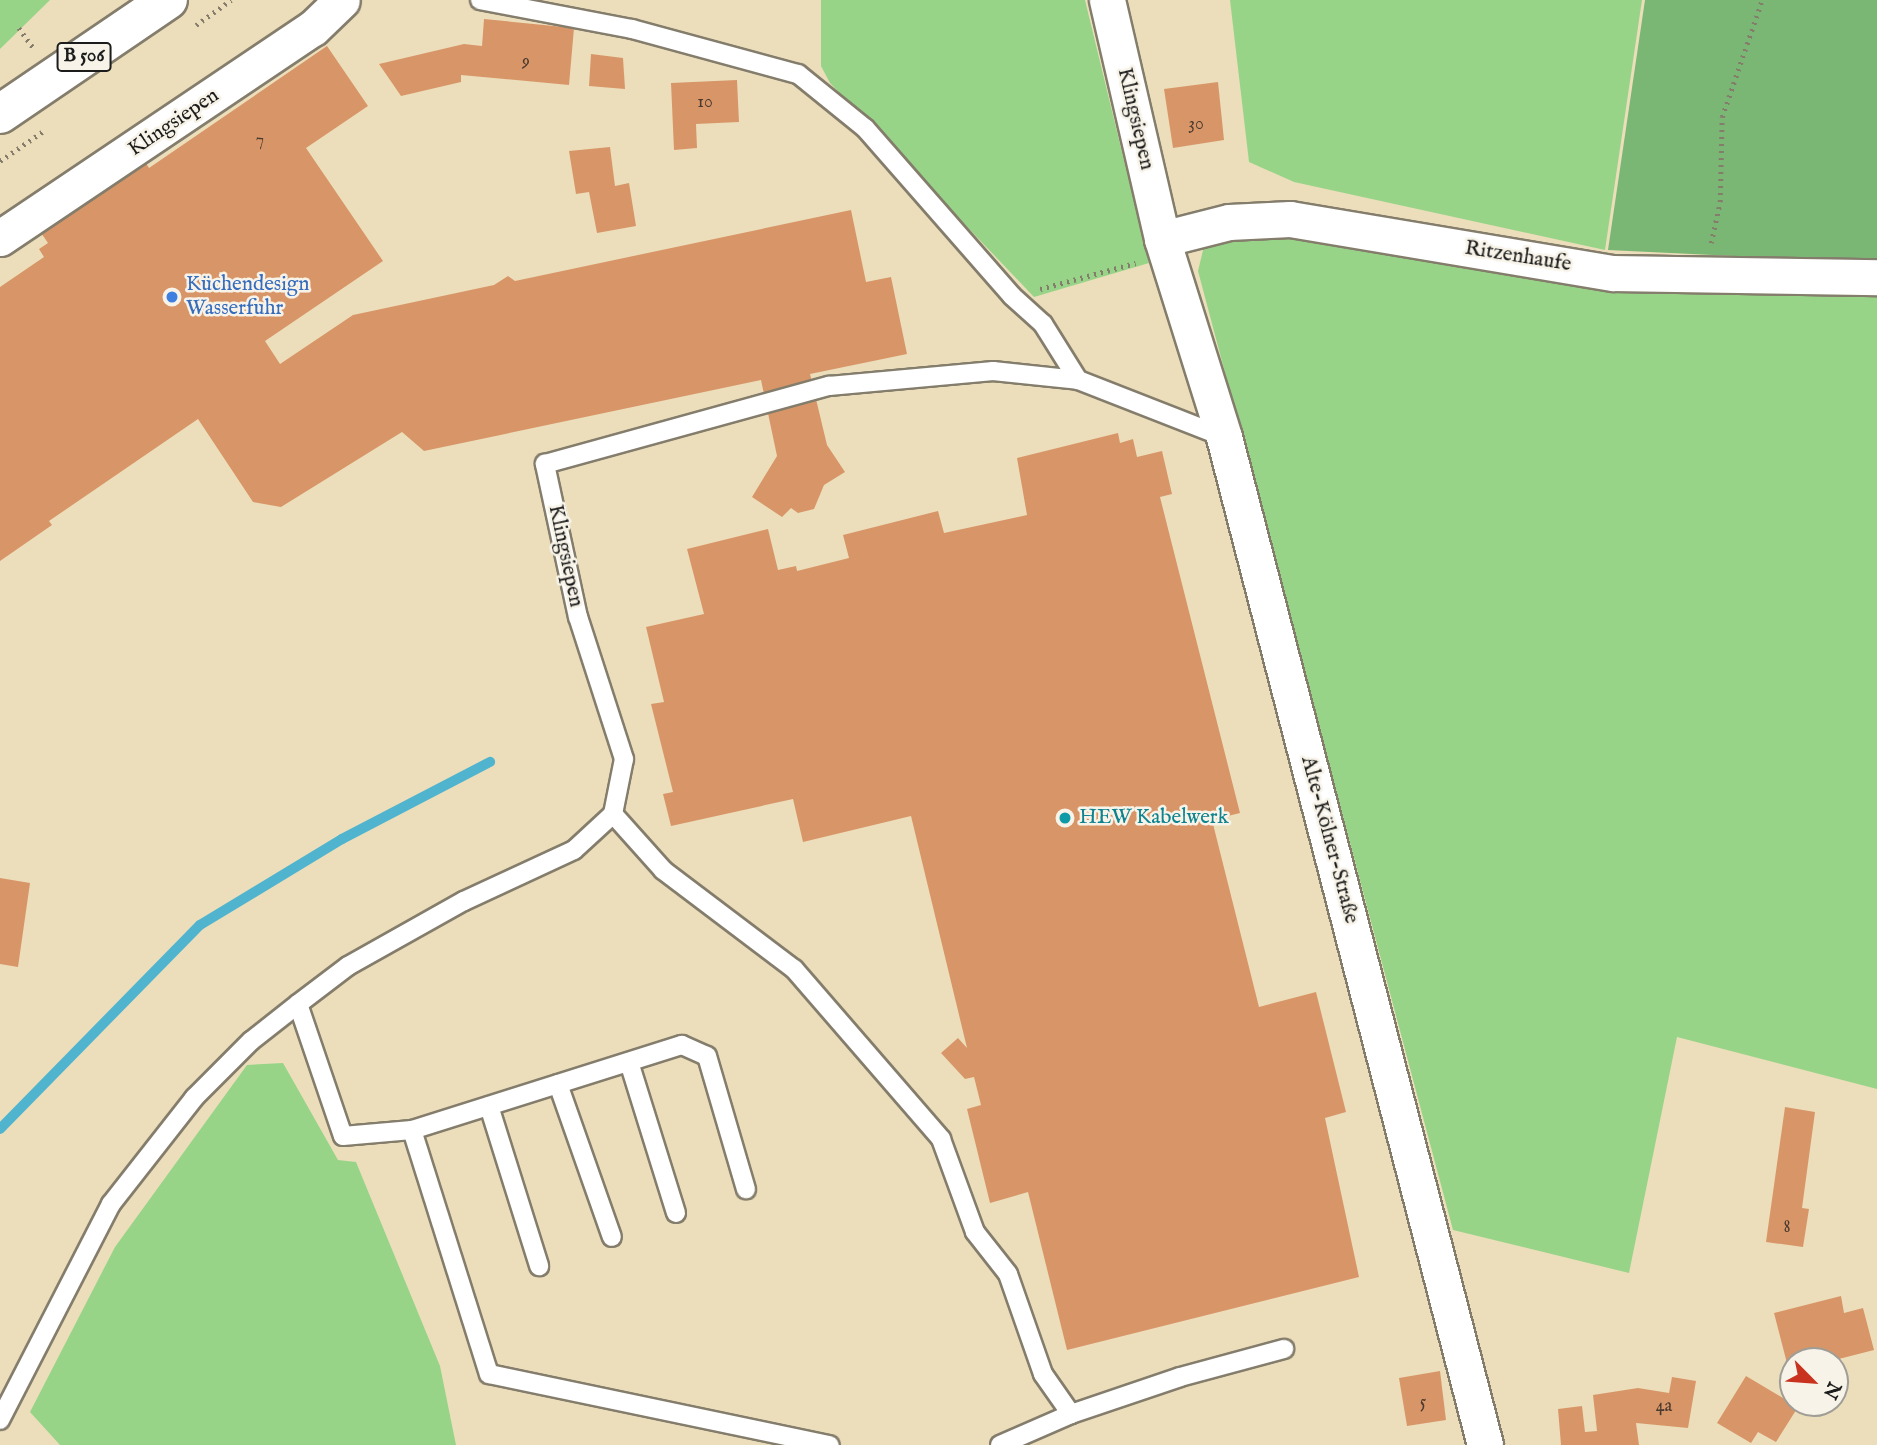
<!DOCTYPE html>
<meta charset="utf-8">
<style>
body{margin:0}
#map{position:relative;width:1877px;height:1445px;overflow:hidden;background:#ecdebb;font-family:"IM FELL English",serif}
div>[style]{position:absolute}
.green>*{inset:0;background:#98d488}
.forest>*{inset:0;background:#7ab674}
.stream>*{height:10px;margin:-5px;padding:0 5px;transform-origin:5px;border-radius:5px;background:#50b4cf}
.building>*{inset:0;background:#d89668}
.path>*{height:4.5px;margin-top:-2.25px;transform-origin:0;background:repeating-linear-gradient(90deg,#847d6c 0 2px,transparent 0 7px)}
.roads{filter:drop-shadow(2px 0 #847d6c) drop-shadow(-2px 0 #847d6c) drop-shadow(0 2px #847d6c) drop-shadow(0 -2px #847d6c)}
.lane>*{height:18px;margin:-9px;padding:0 9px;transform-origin:9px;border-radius:9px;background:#fff}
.street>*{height:35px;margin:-17.5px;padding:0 17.5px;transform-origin:17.5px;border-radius:17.5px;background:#fff}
.primary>*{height:38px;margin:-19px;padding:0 19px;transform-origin:19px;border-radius:19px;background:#fff}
.dots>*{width:19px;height:19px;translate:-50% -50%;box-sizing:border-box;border:4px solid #f7f3e8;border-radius:50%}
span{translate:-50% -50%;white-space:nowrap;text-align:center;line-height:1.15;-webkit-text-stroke:5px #f7f3e8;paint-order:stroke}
.number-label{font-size:18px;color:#4b3a2f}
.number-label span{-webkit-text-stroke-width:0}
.shield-label span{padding:2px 5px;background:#f7f3e8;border:2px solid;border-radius:5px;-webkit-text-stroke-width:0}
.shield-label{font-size:19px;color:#1c1c1c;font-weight:700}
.street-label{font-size:21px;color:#1c1c1c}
.shop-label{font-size:21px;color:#366cbe}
.left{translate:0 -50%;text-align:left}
.culture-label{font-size:21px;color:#0d838f}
.north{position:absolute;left:1779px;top:1347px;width:70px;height:70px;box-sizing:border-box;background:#f7f3e8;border:2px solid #9f9d96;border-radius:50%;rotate:115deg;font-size:19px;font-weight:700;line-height:28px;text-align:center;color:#1c1c1c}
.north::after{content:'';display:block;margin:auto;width:24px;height:32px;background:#c8321e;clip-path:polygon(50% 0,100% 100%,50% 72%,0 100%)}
</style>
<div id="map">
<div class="green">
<div style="clip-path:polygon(0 0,50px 0,0 49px)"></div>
<div style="clip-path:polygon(821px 0,1085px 0,1149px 263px,1034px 297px,830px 83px,821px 66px)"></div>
<div style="clip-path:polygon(1230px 0,1642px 0,1605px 250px,1294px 182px,1249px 162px)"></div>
<div style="clip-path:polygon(1292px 234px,1697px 286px,1877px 294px,1877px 1089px,1677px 1037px,1629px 1273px,1453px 1230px,1198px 271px,1205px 242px)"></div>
<div style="clip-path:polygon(283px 1063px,338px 1160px,356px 1162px,440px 1366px,456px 1445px,60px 1445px,30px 1412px,115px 1247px,247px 1065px)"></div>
</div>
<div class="forest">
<div style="clip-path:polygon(1645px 0,1877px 0,1877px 259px,1838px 261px,1608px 250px)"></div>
</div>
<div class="stream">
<div style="left:0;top:1129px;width:286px;rotate:-45.6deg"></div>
<div style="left:200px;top:925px;width:166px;rotate:-31.2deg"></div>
<div style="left:342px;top:839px;width:167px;rotate:-27.5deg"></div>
</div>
<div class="building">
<div style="clip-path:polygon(484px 19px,574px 28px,569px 85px,461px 75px,461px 82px,401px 96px,379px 64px,464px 44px,482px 46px)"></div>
<div style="clip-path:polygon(327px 46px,368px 106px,306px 148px,383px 261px,265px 341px,280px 364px,353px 315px,494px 285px,508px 276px,515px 281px,851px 210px,866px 282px,891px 277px,907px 354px,810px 374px,827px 445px,845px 472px,824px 485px,814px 509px,798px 513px,791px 508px,782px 517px,752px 497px,777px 456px,761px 380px,424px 451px,402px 432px,281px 507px,253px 502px,198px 419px,49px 521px,52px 525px,0 561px,0 287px,44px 257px,39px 249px,48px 243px,39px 230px,144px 160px,149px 168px)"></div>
<div style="clip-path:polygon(591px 54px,623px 58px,625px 89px,589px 86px)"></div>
<div style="clip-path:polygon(737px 80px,739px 122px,696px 124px,697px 148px,674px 150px,671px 83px)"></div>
<div style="clip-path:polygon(1218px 82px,1224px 140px,1173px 148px,1164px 89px)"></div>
<div style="clip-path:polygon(610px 147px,615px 186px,629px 183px,636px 226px,597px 233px,589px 192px,576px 194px,569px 151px)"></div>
<div style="clip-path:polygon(1118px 433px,1120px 443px,1133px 439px,1137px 457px,1162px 451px,1172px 494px,1160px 497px,1240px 813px,1212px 820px,1259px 1007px,1316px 992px,1346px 1112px,1325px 1118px,1359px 1277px,1067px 1350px,1028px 1192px,990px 1203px,967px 1109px,981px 1105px,974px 1077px,965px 1079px,941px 1053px,958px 1038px,967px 1048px,911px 816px,803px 842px,793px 799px,671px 826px,663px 794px,673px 792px,651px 704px,664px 702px,646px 627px,704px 614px,687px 549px,768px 529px,778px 570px,796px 566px,797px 571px,849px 558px,843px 535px,938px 511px,944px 533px,1027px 515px,1017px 458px)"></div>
<div style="clip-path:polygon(0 878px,30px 883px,18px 967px,0 964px)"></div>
<div style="clip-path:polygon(1785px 1107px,1815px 1112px,1802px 1208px,1809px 1209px,1803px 1247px,1766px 1242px)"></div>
<div style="clip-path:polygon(1841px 1296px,1844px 1313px,1863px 1308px,1874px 1350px,1831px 1361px,1793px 1361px,1789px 1371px,1774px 1313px)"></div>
<div style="clip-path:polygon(1440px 1371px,1446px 1420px,1407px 1426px,1399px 1378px)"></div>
<div style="clip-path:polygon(1746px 1376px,1798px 1407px,1776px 1442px,1758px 1432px,1751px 1443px,1717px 1423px)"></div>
<div style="clip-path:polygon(1672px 1377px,1696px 1381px,1688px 1428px,1636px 1423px,1639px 1445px,1561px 1445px,1558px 1409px,1582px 1406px,1585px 1432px,1597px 1431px,1593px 1395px,1638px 1388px,1669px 1393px)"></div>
</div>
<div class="path">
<div style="left:196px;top:25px;width:43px;rotate:-35.5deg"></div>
<div style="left:19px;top:28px;width:27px;rotate:54deg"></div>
<div style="left:0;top:161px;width:55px;rotate:-34.6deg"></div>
<div style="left:1711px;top:243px;width:42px;rotate:-77.6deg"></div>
<div style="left:1720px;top:202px;width:85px;rotate:-88.7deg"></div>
<div style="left:1722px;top:117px;width:124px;rotate:-71.1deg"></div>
<div style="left:1040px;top:289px;width:99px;rotate:-15.2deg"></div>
</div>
<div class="roads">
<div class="lane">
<div style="left:480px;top:0;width:155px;rotate:10.8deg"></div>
<div style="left:632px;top:29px;width:172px;rotate:15.2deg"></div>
<div style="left:798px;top:74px;width:86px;rotate:38.9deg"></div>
<div style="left:865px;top:128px;width:223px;rotate:48.8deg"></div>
<div style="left:1012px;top:296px;width:42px;rotate:42.1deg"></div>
<div style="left:1043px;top:324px;width:66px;rotate:58deg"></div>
<div style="left:613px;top:814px;width:75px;rotate:48.2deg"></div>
<div style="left:663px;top:870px;width:164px;rotate:37.1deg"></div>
<div style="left:794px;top:969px;width:225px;rotate:49.1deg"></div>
<div style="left:941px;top:1139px;width:99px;rotate:69.9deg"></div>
<div style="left:975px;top:1232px;width:53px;rotate:51.8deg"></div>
<div style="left:1008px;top:1274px;width:106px;rotate:70.7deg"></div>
<div style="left:1043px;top:1374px;width:49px;rotate:55deg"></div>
<div style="left:1071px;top:1414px;width:115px;rotate:-18.7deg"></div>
<div style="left:1180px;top:1377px;width:108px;rotate:-15.1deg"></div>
<div style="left:298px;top:1004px;width:63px;rotate:-37.2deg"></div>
<div style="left:348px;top:966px;width:133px;rotate:-29.3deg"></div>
<div style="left:464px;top:901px;width:121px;rotate:-24.9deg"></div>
<div style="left:574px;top:850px;width:53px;rotate:-42.7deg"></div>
<div style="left:613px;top:814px;width:56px;rotate:-78.7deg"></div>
<div style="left:624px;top:759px;width:149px;rotate:-107.9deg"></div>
<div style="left:578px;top:617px;width:157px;rotate:-102.2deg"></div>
<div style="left:545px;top:464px;width:295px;rotate:-15.4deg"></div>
<div style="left:829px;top:386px;width:165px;rotate:-5.2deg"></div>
<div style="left:993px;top:371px;width:85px;rotate:6deg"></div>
<div style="left:1078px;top:380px;width:157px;rotate:21.3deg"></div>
<div style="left:629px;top:1062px;width:158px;rotate:72.7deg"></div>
<div style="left:558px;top:1084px;width:162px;rotate:70.6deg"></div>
<div style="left:489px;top:1106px;width:168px;rotate:72.6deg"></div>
<div style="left:412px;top:1130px;width:256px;rotate:72.5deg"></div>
<div style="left:489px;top:1374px;width:348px;rotate:11.8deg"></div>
<div style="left:0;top:1420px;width:243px;rotate:-62.8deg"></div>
<div style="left:111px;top:1204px;width:135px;rotate:-51.9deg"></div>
<div style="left:194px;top:1098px;width:81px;rotate:-45deg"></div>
<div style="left:251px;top:1041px;width:60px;rotate:-38.2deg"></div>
<div style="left:298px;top:1004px;width:139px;rotate:71.2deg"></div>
<div style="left:343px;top:1136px;width:69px;rotate:-5deg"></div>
<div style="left:412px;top:1130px;width:283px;rotate:-17.5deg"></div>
<div style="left:682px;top:1045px;width:27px;rotate:24deg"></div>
<div style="left:707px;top:1056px;width:139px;rotate:73.7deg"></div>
<div style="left:1000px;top:1445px;width:77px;rotate:-23.6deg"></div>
</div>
<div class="street">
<div style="left:1107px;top:0;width:245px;rotate:77deg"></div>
<div style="left:1162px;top:239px;width:207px;rotate:72.6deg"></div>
<div style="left:1224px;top:437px;width:1041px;rotate:75.48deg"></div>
<div style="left:0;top:238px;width:377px;rotate:-33.9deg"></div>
<div style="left:313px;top:28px;width:40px;rotate:-44deg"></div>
<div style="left:1162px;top:239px;width:69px;rotate:-14.2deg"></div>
<div style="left:1229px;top:222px;width:61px;rotate:-2.8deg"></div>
<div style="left:1290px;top:219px;width:328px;rotate:9.5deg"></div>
<div style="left:1614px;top:273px;width:263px;rotate:0.9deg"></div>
</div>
<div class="primary">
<div style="left:0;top:114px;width:203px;rotate:-34.2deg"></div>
</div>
</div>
<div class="dots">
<div style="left:172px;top:297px;background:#3f7fe0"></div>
<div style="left:1065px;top:818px;background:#0f9aa8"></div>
</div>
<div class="number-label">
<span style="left:526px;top:62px">9</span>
<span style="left:705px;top:103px">10</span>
<span style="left:1196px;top:125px">30</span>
<span style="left:260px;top:141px">7</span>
<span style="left:1787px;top:1228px">8</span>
<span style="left:1423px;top:1403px">5</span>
<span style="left:1664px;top:1407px">4a</span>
</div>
<div class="shield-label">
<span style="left:84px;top:57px">B 506</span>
</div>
<div class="street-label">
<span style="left:1135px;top:119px;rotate:77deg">Klingsiepen</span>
<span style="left:174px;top:123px;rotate:-34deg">Klingsiepen</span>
<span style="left:1518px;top:257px;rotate:9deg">Ritzenhaufe</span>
<span style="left:565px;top:556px;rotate:78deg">Klingsiepen</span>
<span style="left:1329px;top:840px;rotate:75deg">Alte-Kölner-Straße</span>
</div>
<div class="shop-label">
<span class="left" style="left:186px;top:297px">Küchendesign<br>Wasserfuhr</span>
</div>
<div class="culture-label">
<span class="left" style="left:1079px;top:818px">HEW Kabelwerk</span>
</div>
<div class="north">N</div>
</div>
